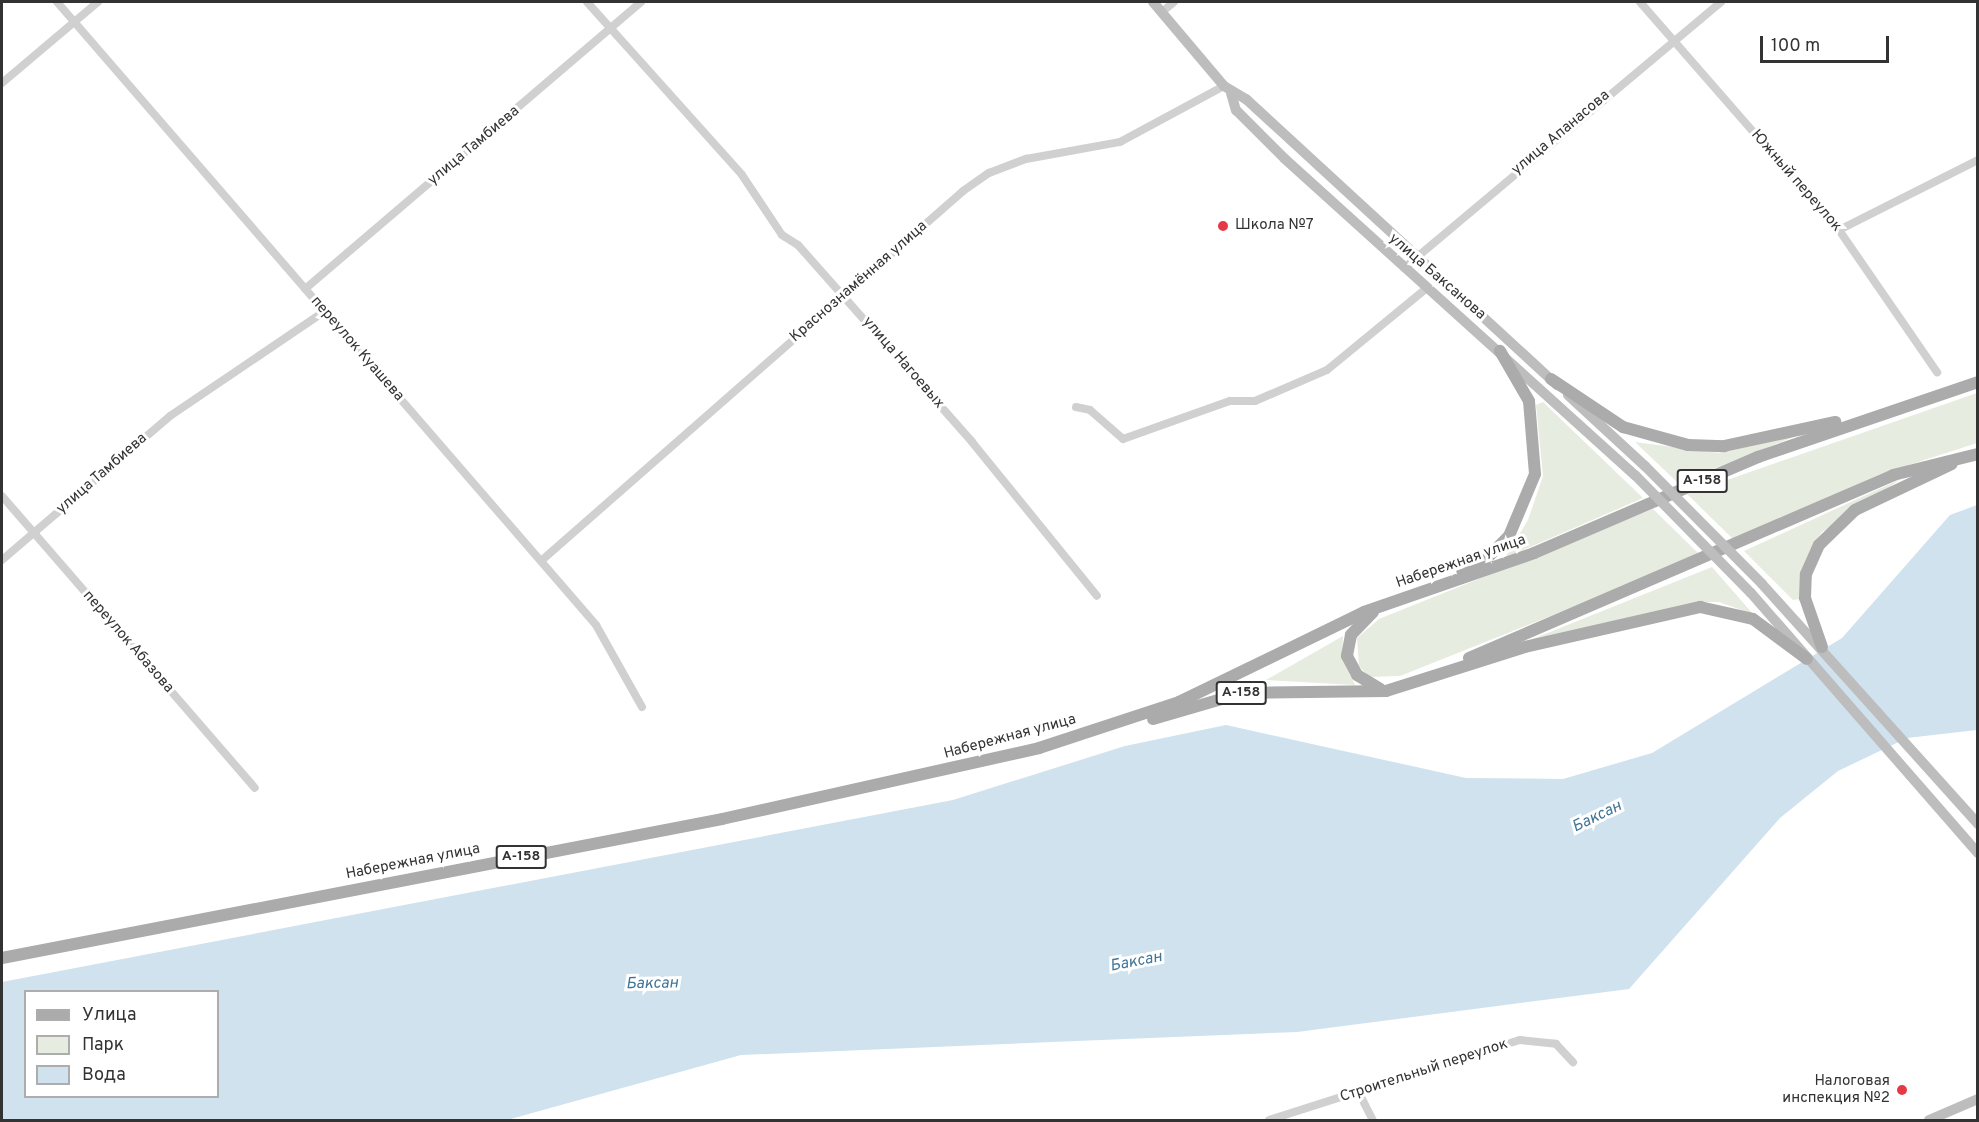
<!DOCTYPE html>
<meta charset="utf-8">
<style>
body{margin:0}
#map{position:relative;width:1979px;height:1122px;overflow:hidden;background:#fff;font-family:Overpass,sans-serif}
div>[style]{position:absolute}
.green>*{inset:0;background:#e6ecdf}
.water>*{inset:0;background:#cfe2ee}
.street>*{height:8px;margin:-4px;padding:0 4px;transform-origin:4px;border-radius:4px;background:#d0d0d0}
.secondary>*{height:10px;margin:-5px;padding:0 5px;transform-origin:5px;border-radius:5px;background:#bdbdbd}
.primary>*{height:12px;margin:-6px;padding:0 6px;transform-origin:6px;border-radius:6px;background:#ababab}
.secondary-bridge>*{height:10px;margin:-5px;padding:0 5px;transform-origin:5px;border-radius:5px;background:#bdbdbd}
.dots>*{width:16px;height:16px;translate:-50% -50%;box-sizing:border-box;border:3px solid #fff;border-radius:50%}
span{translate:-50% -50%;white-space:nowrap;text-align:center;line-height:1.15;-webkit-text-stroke:6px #fff;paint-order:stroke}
.shield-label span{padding:2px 4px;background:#fff;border:2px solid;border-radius:4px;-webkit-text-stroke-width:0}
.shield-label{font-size:14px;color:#333;font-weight:700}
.street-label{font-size:15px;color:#333}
.poi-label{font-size:15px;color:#333}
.left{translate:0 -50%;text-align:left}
.right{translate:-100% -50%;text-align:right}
.water-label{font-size:16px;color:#3f7597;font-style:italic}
.frame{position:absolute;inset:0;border:3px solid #333;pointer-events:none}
.legend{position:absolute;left:24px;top:990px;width:195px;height:108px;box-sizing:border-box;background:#fff;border:2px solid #adadad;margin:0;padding:8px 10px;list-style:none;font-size:18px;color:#333}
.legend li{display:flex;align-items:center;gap:12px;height:30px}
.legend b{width:30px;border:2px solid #adadad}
.scale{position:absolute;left:1760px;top:36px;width:129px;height:27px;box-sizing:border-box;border:3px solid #333;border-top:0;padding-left:8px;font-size:18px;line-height:21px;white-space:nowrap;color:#333;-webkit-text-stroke:4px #fff;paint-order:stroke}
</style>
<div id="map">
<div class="green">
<div style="clip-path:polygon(1977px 393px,1977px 443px,1878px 475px,1735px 541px,1687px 494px)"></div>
<div style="clip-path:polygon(1543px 402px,1643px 498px,1505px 558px,1528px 520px,1543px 476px,1536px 405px)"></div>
<div style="clip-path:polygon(1796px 436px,1678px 483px,1635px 442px,1719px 453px)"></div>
<div style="clip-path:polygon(1901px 479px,1822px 532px,1812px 547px,1800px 599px,1793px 600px,1744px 551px)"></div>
<div style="clip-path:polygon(1653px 509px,1701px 556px,1400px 676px,1369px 677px,1359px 666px,1357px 638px,1379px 619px)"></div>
<div style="clip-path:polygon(1712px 567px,1753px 614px,1719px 602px,1698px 602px,1523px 643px)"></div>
<div style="clip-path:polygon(1343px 636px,1342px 657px,1355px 685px,1266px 680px)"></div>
</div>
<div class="water">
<div style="clip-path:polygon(evenodd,1977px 505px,1977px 730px,1907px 738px,1838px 771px,1780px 818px,1629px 989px,1297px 1032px,741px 1055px,507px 1120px,2px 1120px,2px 982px,953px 800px,1125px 746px,1226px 725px,1466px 778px,1563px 779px,1652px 753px,1842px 638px,1950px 515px,1977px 505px,26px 992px,218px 992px,218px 1096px,26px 1096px,26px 992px)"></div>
</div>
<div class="street">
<div style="left:57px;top:2px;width:824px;rotate:49.13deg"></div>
<div style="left:596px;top:625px;width:94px;rotate:60.7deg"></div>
<div style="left:587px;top:2px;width:232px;rotate:48.1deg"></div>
<div style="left:742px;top:175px;width:72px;rotate:56.3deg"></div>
<div style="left:782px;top:235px;width:19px;rotate:32deg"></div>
<div style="left:798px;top:245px;width:263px;rotate:48.5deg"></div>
<div style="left:972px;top:442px;width:198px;rotate:50.9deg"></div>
<div style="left:1640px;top:2px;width:303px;rotate:48.9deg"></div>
<div style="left:1839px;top:230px;width:173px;rotate:55.4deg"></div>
<div style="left:1162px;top:12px;width:16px;rotate:-40deg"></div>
<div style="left:2px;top:83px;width:126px;rotate:-40.2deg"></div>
<div style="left:1839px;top:230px;width:156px;rotate:-26.7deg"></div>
<div style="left:1404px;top:268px;width:414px;rotate:-40deg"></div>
<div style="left:305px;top:289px;width:442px;rotate:-40.5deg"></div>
<div style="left:1076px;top:407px;width:14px;rotate:12deg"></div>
<div style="left:1090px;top:410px;width:44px;rotate:41.3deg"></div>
<div style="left:1123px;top:439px;width:114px;rotate:-19.6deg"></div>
<div style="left:1230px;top:401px;width:25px"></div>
<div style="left:1255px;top:401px;width:78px;rotate:-23.3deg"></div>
<div style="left:1327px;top:370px;width:129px;rotate:-39.4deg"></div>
<div style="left:2px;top:496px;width:386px;rotate:49.1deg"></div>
<div style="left:2px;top:560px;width:221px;rotate:-40.6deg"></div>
<div style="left:170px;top:416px;width:187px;rotate:-34.1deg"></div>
<div style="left:541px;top:561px;width:561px;rotate:-41.24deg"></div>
<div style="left:963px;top:191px;width:32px;rotate:-35deg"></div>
<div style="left:989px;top:173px;width:40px;rotate:-21deg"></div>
<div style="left:1026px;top:159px;width:96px;rotate:-10.3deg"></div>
<div style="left:1120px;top:142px;width:118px;rotate:-28.3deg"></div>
<div style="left:1359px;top:1093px;width:30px;rotate:63deg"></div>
<div style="left:1269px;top:1120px;width:263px;rotate:-17.7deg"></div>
<div style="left:1520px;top:1040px;width:36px;rotate:6deg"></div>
<div style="left:1556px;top:1044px;width:25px;rotate:47deg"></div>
</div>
<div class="secondary">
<div style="left:1153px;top:2px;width:110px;rotate:49.8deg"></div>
<div style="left:1224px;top:86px;width:26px;rotate:31deg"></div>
<div style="left:1246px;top:99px;width:423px;rotate:42.6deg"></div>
<div style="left:1231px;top:93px;width:18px;rotate:74deg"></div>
<div style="left:1236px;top:110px;width:69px;rotate:45deg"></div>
<div style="left:1285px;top:159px;width:472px;rotate:42.1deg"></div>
<div style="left:1568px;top:395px;width:105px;rotate:42.7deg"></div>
<div style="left:1762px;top:584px;width:323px;rotate:48deg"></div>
<div style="left:1751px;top:593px;width:345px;rotate:48.9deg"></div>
<div style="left:1929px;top:1120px;width:53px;rotate:-23.2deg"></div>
</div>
<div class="primary">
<div style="left:1551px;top:379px;width:87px;rotate:33.7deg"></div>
<div style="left:1623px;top:427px;width:67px;rotate:15.5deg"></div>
<div style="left:1688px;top:445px;width:36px;rotate:2deg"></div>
<div style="left:1724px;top:446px;width:114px;rotate:-12.2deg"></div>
<div style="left:1462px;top:573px;width:26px;rotate:-29deg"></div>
<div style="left:1485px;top:560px;width:34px;rotate:-45deg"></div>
<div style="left:1509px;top:536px;width:67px;rotate:-67.2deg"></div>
<div style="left:1535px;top:474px;width:73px;rotate:-94.7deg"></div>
<div style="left:1529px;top:401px;width:58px;rotate:-120.1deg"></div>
<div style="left:1373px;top:612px;width:32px;rotate:134deg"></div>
<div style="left:1351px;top:635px;width:21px;rotate:101deg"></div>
<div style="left:1347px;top:656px;width:21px;rotate:62deg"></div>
<div style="left:1357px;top:675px;width:27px;rotate:31deg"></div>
<div style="left:1822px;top:647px;width:52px;rotate:-109.1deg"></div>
<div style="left:1805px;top:598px;width:24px;rotate:-88deg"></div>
<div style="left:1806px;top:574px;width:32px;rotate:-66deg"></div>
<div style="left:1819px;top:545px;width:50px;rotate:-44.2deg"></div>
<div style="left:1855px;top:510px;width:107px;rotate:-25.4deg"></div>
<div style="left:1469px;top:658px;width:462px;rotate:-23.3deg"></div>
<div style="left:1893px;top:475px;width:88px;rotate:-13.9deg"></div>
<div style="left:1153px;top:719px;width:93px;rotate:-16.3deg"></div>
<div style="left:1242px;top:693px;width:144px;rotate:-0.8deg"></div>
<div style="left:1386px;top:691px;width:146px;rotate:-17.6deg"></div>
<div style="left:1525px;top:647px;width:180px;rotate:-12.9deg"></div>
<div style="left:1700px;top:607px;width:54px;rotate:12.8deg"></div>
<div style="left:1753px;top:619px;width:67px;rotate:36.5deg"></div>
<div style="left:2px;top:958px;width:733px;rotate:-10.93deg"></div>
<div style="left:722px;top:819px;width:325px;rotate:-12.6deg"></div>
<div style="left:1039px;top:748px;width:147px;rotate:-18.2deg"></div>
<div style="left:1179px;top:702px;width:206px;rotate:-25.9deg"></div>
<div style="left:1364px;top:612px;width:180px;rotate:-19.1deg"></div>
<div style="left:1534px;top:553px;width:244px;rotate:-23.2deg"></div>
<div style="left:1758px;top:457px;width:232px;rotate:-18.8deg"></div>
</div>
<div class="secondary-bridge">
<div style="left:1645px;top:466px;width:166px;rotate:45.2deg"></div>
<div style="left:1635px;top:475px;width:165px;rotate:45.5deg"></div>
</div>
<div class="dots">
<div style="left:1223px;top:226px;background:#e63946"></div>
<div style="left:1902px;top:1090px;background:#e63946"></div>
</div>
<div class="shield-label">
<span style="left:1702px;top:481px">А-158</span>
<span style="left:1241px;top:693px">А-158</span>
<span style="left:521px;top:857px">А-158</span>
</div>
<div class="street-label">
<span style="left:1561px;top:133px;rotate:-40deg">улица Апанасова</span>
<span style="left:474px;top:146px;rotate:-40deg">улица Тамбиева</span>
<span style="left:1796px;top:181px;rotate:49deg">Южный переулок</span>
<span style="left:1437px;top:277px;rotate:41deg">улица Баксанова</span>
<span style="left:859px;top:282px;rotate:-41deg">Краснознамённая улица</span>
<span style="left:357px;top:349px;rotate:49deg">переулок Куашева</span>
<span style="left:903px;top:363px;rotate:49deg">улица Нагоевых</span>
<span style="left:102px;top:474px;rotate:-41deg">улица Тамбиева</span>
<span style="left:1461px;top:562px;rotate:-19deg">Набережная улица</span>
<span style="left:128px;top:642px;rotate:49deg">переулок Абазова</span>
<span style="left:1010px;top:737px;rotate:-15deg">Набережная улица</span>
<span style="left:413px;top:862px;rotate:-11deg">Набережная улица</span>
<span style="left:1424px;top:1071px;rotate:-18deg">Строительный переулок</span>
</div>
<div class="poi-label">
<span class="left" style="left:1235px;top:226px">Школа №7</span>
<span class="right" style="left:1890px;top:1090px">Налоговая<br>инспекция №2</span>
</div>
<div class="water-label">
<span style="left:1597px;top:817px;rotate:-26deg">Баксан</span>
<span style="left:1136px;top:962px;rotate:-11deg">Баксан</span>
<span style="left:652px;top:984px;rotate:-1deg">Баксан</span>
</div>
<div class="frame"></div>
<ul class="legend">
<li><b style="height:8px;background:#ababab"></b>Улица</li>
<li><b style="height:16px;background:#e6ecdf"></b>Парк</li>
<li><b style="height:16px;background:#cfe2ee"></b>Вода</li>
</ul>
<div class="scale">100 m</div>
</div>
